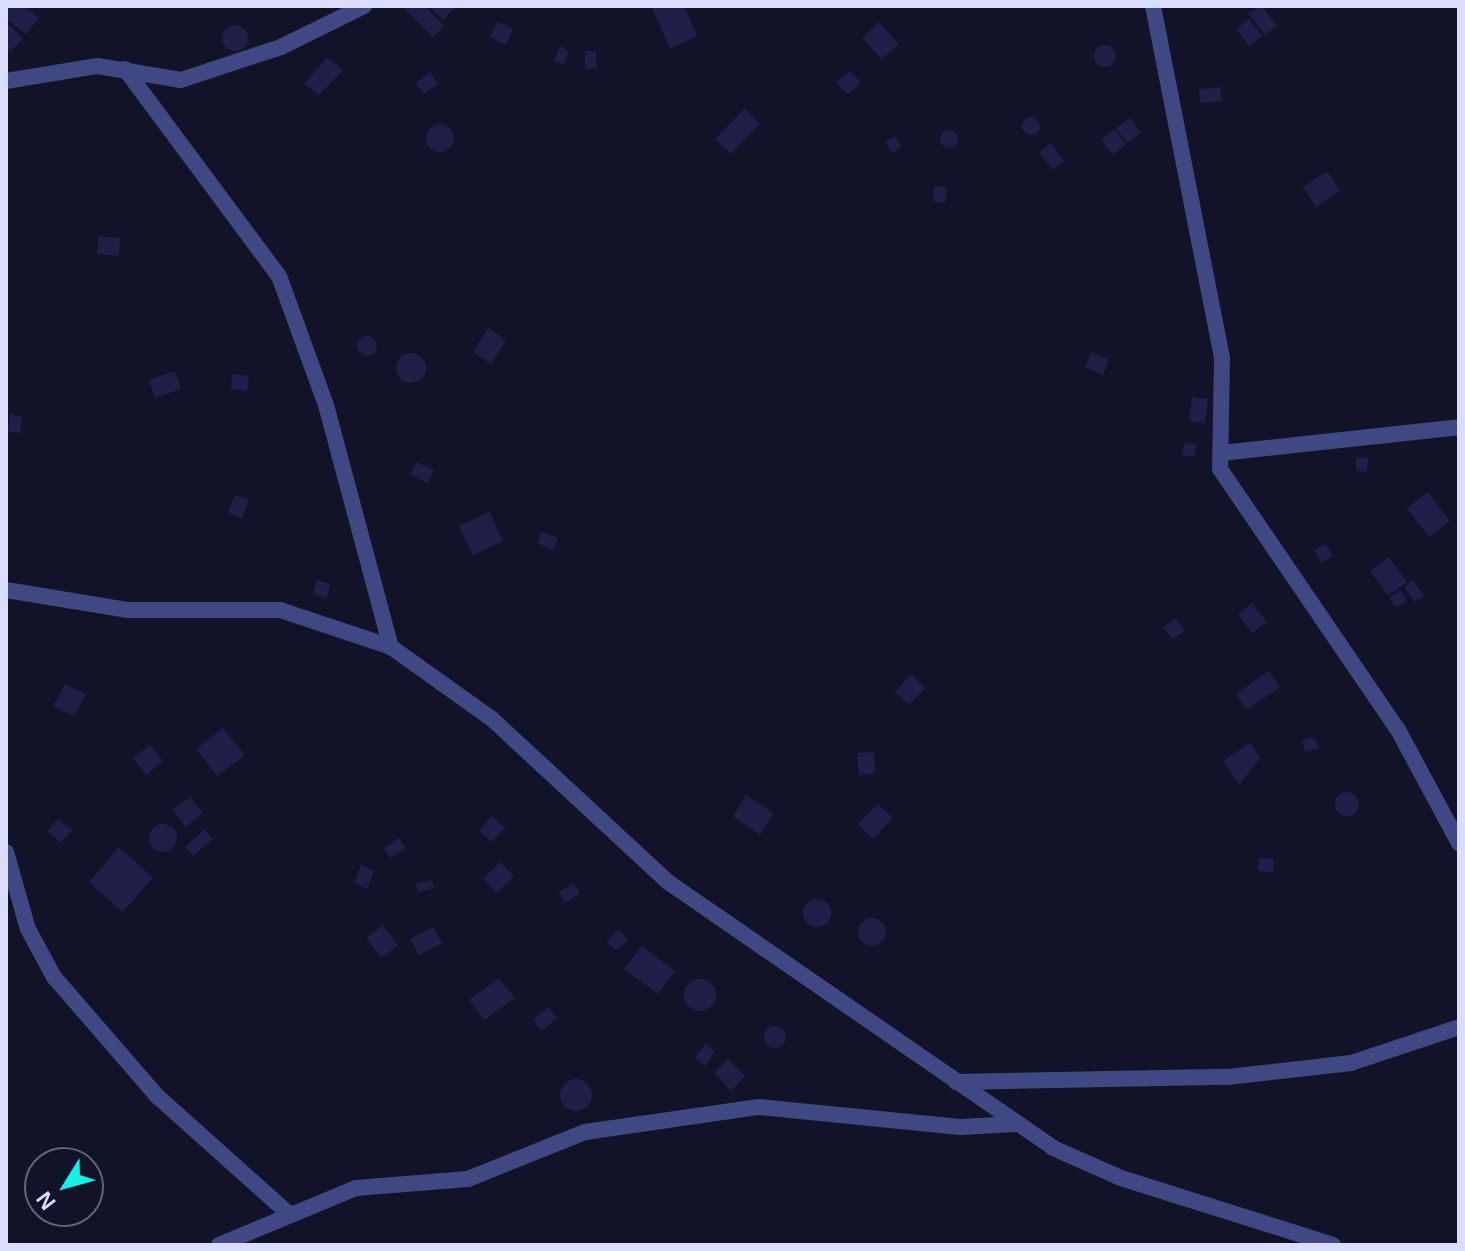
<!DOCTYPE html>
<style>
body{margin:0}
#map{position:relative;width:1465px;height:1251px;overflow:hidden;background:#121228;font-family:Arial,sans-serif}
div>[style]{position:absolute}
.building>*{inset:0;background:#211f48}
.round{border-radius:50%}
.minor>*{height:16px;margin:-8px;padding:0 8px;transform-origin:8px;border-radius:8px;background:#404884}
span{translate:-50% -50%;white-space:nowrap;text-align:center;line-height:1.15;-webkit-text-stroke:6px #121228;paint-order:stroke}
.frame{position:absolute;inset:0;border:8px solid #dbddfd;pointer-events:none}
.north{position:absolute;left:24px;top:1147px;width:80px;height:80px;box-sizing:border-box;background:#121228;border:2px solid #62637d;border-radius:50%;rotate:233deg;font-size:22px;font-weight:700;line-height:32px;text-align:center;color:#dbddfd}
.north::after{content:'';display:block;margin:auto;width:28px;height:36px;background:#15f0e4;clip-path:polygon(50% 0,100% 100%,50% 72%,0 100%)}
</style>
<div id="map">
<div class="building">
<div style="clip-path:polygon(7px 6px,24px 6px,39px 18px,26px 34px,6px 19px)"></div>
<div style="clip-path:polygon(402px 6px,425px 6px,444px 26px,433px 37px)"></div>
<div style="clip-path:polygon(429px 6px,457px 6px,443px 20px)"></div>
<div style="clip-path:polygon(684px 6px,697px 36px,670px 49px,652px 8px)"></div>
<div style="clip-path:polygon(1262px 6px,1277px 26px,1265px 35px,1248px 13px)"></div>
<div style="clip-path:polygon(1249px 19px,1262px 36px,1249px 46px,1236px 29px)"></div>
<div style="clip-path:polygon(6px 22px,23px 38px,11px 51px,6px 47px)"></div>
<div style="clip-path:polygon(497px 22px,513px 29px,506px 45px,490px 37px)"></div>
<div style="clip-path:polygon(879px 22px,899px 44px,882px 59px,862px 38px)"></div>
<div class="round" style="left:222px;top:25px;width:26px;height:26px"></div>
<div class="round" style="left:1094px;top:45px;width:22px;height:22px"></div>
<div style="clip-path:polygon(560px 46px,569px 51px,563px 64px,554px 61px)"></div>
<div style="clip-path:polygon(585px 51px,596px 51px,597px 68px,585px 69px)"></div>
<div style="clip-path:polygon(327px 57px,343px 70px,319px 95px,304px 84px)"></div>
<div style="clip-path:polygon(849px 71px,861px 82px,848px 95px,836px 83px)"></div>
<div style="clip-path:polygon(430px 72px,438px 84px,424px 94px,416px 83px)"></div>
<div style="clip-path:polygon(1220px 87px,1222px 101px,1200px 103px,1199px 89px)"></div>
<div style="clip-path:polygon(745px 108px,760px 124px,731px 154px,715px 139px)"></div>
<div class="round" style="left:1022px;top:117px;width:18px;height:18px"></div>
<div style="clip-path:polygon(1131px 118px,1141px 133px,1127px 143px,1116px 128px)"></div>
<div class="round" style="left:426px;top:124px;width:28px;height:28px"></div>
<div style="clip-path:polygon(1115px 129px,1126px 144px,1113px 155px,1101px 140px)"></div>
<div class="round" style="left:940px;top:130px;width:18px;height:18px"></div>
<div style="clip-path:polygon(895px 136px,901px 147px,892px 153px,885px 142px)"></div>
<div style="clip-path:polygon(1051px 143px,1064px 161px,1053px 170px,1039px 152px)"></div>
<div style="clip-path:polygon(1327px 171px,1340px 191px,1316px 207px,1303px 187px)"></div>
<div style="clip-path:polygon(934px 186px,947px 187px,945px 203px,933px 201px)"></div>
<div style="clip-path:polygon(99px 236px,120px 238px,119px 256px,97px 254px)"></div>
<div style="clip-path:polygon(488px 328px,506px 340px,491px 364px,473px 352px)"></div>
<div class="round" style="left:357px;top:336px;width:20px;height:20px"></div>
<div style="clip-path:polygon(1091px 352px,1109px 359px,1103px 375px,1085px 367px)"></div>
<div class="round" style="left:396px;top:353px;width:30px;height:30px"></div>
<div style="clip-path:polygon(175px 371px,181px 389px,155px 398px,149px 380px)"></div>
<div style="clip-path:polygon(232px 374px,249px 376px,247px 391px,231px 389px)"></div>
<div style="clip-path:polygon(1192px 397px,1208px 399px,1205px 423px,1189px 421px)"></div>
<div style="clip-path:polygon(10px 414px,22px 416px,20px 433px,8px 432px)"></div>
<div style="clip-path:polygon(1184px 443px,1197px 444px,1195px 457px,1182px 455px)"></div>
<div style="clip-path:polygon(1356px 457px,1368px 458px,1367px 472px,1356px 471px)"></div>
<div style="clip-path:polygon(416px 462px,434px 470px,428px 483px,410px 475px)"></div>
<div style="clip-path:polygon(1428px 492px,1450px 521px,1429px 537px,1407px 508px)"></div>
<div style="clip-path:polygon(235px 495px,249px 499px,242px 518px,228px 513px)"></div>
<div style="clip-path:polygon(490px 512px,503px 541px,473px 555px,459px 526px)"></div>
<div style="clip-path:polygon(541px 532px,558px 538px,554px 550px,538px 544px)"></div>
<div style="clip-path:polygon(1326px 544px,1333px 556px,1321px 563px,1314px 550px)"></div>
<div style="clip-path:polygon(1389px 557px,1407px 582px,1388px 595px,1370px 571px)"></div>
<div style="clip-path:polygon(317px 580px,330px 584px,327px 598px,313px 594px)"></div>
<div style="clip-path:polygon(1413px 580px,1424px 596px,1415px 602px,1404px 587px)"></div>
<div style="clip-path:polygon(1400px 590px,1407px 601px,1396px 608px,1389px 598px)"></div>
<div style="clip-path:polygon(1252px 603px,1267px 622px,1252px 633px,1238px 614px)"></div>
<div style="clip-path:polygon(1175px 618px,1185px 630px,1173px 639px,1163px 628px)"></div>
<div style="clip-path:polygon(1269px 671px,1280px 687px,1246px 710px,1236px 694px)"></div>
<div style="clip-path:polygon(911px 674px,925px 688px,909px 705px,895px 692px)"></div>
<div style="clip-path:polygon(65px 684px,86px 694px,74px 716px,53px 706px)"></div>
<div style="clip-path:polygon(223px 728px,245px 755px,217px 776px,196px 749px)"></div>
<div style="clip-path:polygon(1315px 737px,1319px 748px,1305px 752px,1302px 741px)"></div>
<div style="clip-path:polygon(1250px 743px,1260px 758px,1239px 785px,1223px 761px)"></div>
<div style="clip-path:polygon(150px 745px,163px 761px,146px 775px,133px 758px)"></div>
<div style="clip-path:polygon(874px 752px,875px 773px,859px 775px,857px 753px)"></div>
<div class="round" style="left:1335px;top:792px;width:24px;height:24px"></div>
<div style="clip-path:polygon(746px 795px,774px 813px,760px 835px,733px 816px)"></div>
<div style="clip-path:polygon(190px 797px,203px 813px,186px 827px,172px 810px)"></div>
<div style="clip-path:polygon(878px 804px,893px 818px,873px 839px,858px 824px)"></div>
<div style="clip-path:polygon(492px 816px,505px 828px,491px 842px,479px 831px)"></div>
<div style="clip-path:polygon(58px 819px,72px 830px,61px 843px,47px 831px)"></div>
<div class="round" style="left:149px;top:824px;width:28px;height:28px"></div>
<div style="clip-path:polygon(204px 829px,213px 839px,193px 856px,185px 847px)"></div>
<div style="clip-path:polygon(399px 838px,406px 848px,391px 858px,384px 848px)"></div>
<div style="clip-path:polygon(119px 847px,153px 878px,122px 912px,89px 882px)"></div>
<div style="clip-path:polygon(1259px 858px,1274px 859px,1273px 872px,1258px 871px)"></div>
<div style="clip-path:polygon(501px 862px,514px 877px,496px 893px,483px 878px)"></div>
<div style="clip-path:polygon(361px 865px,374px 871px,367px 889px,354px 883px)"></div>
<div style="clip-path:polygon(432px 880px,434px 888px,418px 892px,416px 884px)"></div>
<div style="clip-path:polygon(574px 883px,580px 893px,565px 903px,559px 892px)"></div>
<div class="round" style="left:803px;top:899px;width:28px;height:28px"></div>
<div class="round" style="left:858px;top:918px;width:28px;height:28px"></div>
<div style="clip-path:polygon(383px 925px,398px 946px,381px 958px,366px 938px)"></div>
<div style="clip-path:polygon(433px 927px,442px 943px,419px 955px,410px 939px)"></div>
<div style="clip-path:polygon(619px 929px,628px 940px,616px 951px,606px 941px)"></div>
<div style="clip-path:polygon(642px 946px,675px 971px,658px 994px,624px 969px)"></div>
<div style="clip-path:polygon(499px 978px,515px 998px,484px 1020px,469px 1000px)"></div>
<div class="round" style="left:684px;top:979px;width:32px;height:32px"></div>
<div style="clip-path:polygon(548px 1007px,557px 1018px,542px 1031px,533px 1020px)"></div>
<div class="round" style="left:764px;top:1026px;width:22px;height:22px"></div>
<div style="clip-path:polygon(705px 1044px,715px 1051px,705px 1066px,695px 1058px)"></div>
<div style="clip-path:polygon(728px 1059px,745px 1076px,731px 1091px,714px 1073px)"></div>
<div class="round" style="left:560px;top:1079px;width:32px;height:32px"></div>
</div>
<div class="minor">
<div style="left:1153px;top:6px;width:358px;rotate:78.9deg"></div>
<div style="left:1222px;top:357px;width:112px;rotate:91deg"></div>
<div style="left:1220px;top:469px;width:314px;rotate:55.7deg"></div>
<div style="left:1397px;top:728px;width:131px;rotate:61.7deg"></div>
<div style="left:125px;top:69px;width:258px;rotate:53.4deg"></div>
<div style="left:279px;top:276px;width:137px;rotate:70deg"></div>
<div style="left:326px;top:405px;width:251px;rotate:75deg"></div>
<div style="left:6px;top:81px;width:93px;rotate:-9.3deg"></div>
<div style="left:98px;top:66px;width:84px;rotate:9.6deg"></div>
<div style="left:181px;top:80px;width:105px;rotate:-18.3deg"></div>
<div style="left:281px;top:47px;width:93px;rotate:-26.3deg"></div>
<div style="left:1221px;top:453px;width:239px;rotate:-6.2deg"></div>
<div style="left:6px;top:590px;width:124px;rotate:9.3deg"></div>
<div style="left:128px;top:610px;width:152px"></div>
<div style="left:280px;top:610px;width:117px;rotate:18.4deg"></div>
<div style="left:391px;top:647px;width:124px;rotate:35.5deg"></div>
<div style="left:492px;top:719px;width:240px;rotate:42.8deg"></div>
<div style="left:668px;top:882px;width:468px;rotate:34.6deg"></div>
<div style="left:1053px;top:1148px;width:74px;rotate:23.8deg"></div>
<div style="left:1121px;top:1178px;width:222px;rotate:17.5deg"></div>
<div style="left:6px;top:852px;width:80px;rotate:74.1deg"></div>
<div style="left:28px;top:929px;width:55px;rotate:61.6deg"></div>
<div style="left:54px;top:977px;width:157px;rotate:49.1deg"></div>
<div style="left:157px;top:1096px;width:177px;rotate:41.8deg"></div>
<div style="left:956px;top:1082px;width:272px;rotate:-1.1deg"></div>
<div style="left:1228px;top:1077px;width:124px;rotate:-6.5deg"></div>
<div style="left:1351px;top:1063px;width:114px;rotate:-18.4deg"></div>
<div style="left:219px;top:1245px;width:148px;rotate:-22.6deg"></div>
<div style="left:356px;top:1188px;width:112px;rotate:-4.6deg"></div>
<div style="left:468px;top:1179px;width:126px;rotate:-21.9deg"></div>
<div style="left:585px;top:1132px;width:176px;rotate:-8.2deg"></div>
<div style="left:759px;top:1107px;width:202px;rotate:5.7deg"></div>
<div style="left:960px;top:1127px;width:57px;rotate:-3deg"></div>
</div>
<div class="frame"></div>
<div class="north">N</div>
</div>
